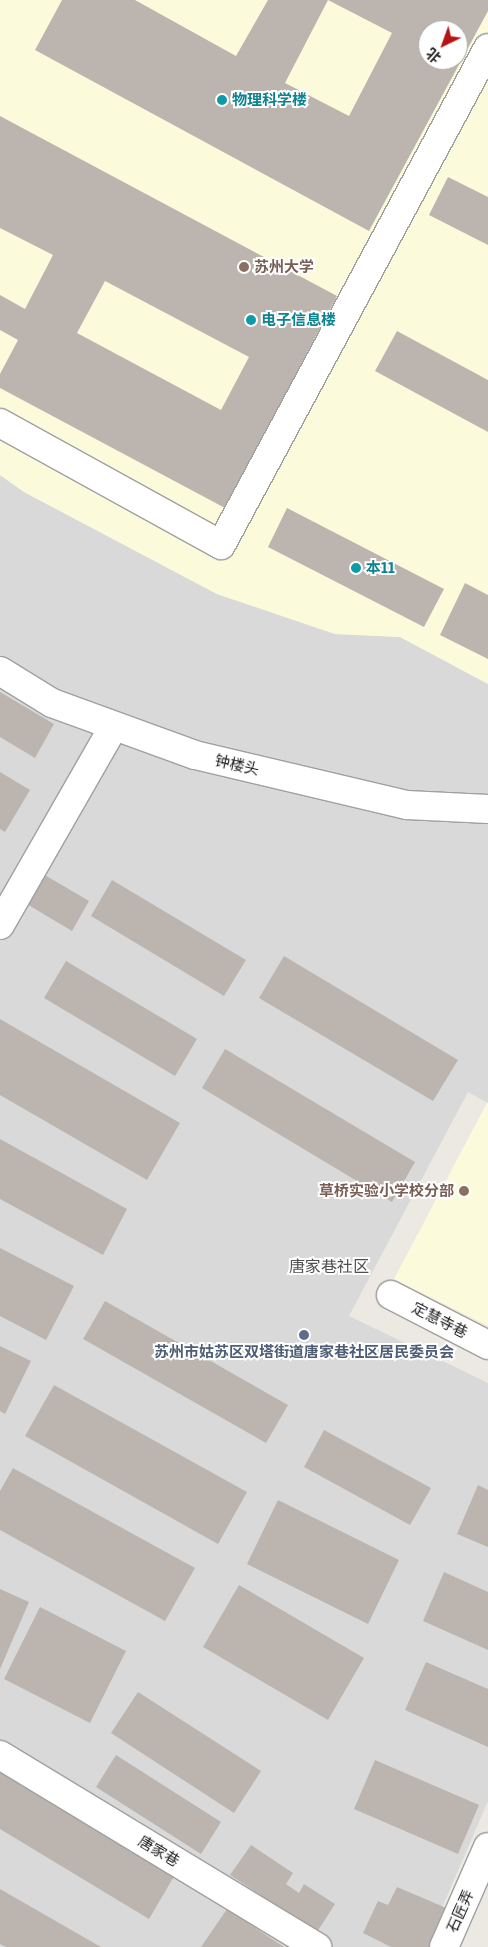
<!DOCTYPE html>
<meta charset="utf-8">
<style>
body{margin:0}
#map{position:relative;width:488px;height:1947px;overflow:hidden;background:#ece9e2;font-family:"Asap Condensed","Noto Sans SC",sans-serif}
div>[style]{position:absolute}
.residential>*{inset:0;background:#dad9d9}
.education>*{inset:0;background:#fbfbdc}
.building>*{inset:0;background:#bcb5af}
.roads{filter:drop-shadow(1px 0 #a0a0a0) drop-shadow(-1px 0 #a0a0a0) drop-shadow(0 1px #a0a0a0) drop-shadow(0 -1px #a0a0a0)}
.minor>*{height:28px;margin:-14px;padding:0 14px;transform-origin:14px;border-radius:14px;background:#fff}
.dots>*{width:14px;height:14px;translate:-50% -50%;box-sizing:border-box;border:2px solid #fff;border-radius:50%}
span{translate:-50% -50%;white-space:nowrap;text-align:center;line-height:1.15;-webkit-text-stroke:4px #fff;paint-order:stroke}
.culture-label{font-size:15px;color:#0d838f;font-weight:700}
.left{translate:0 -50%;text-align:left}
.education-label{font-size:15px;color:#785e54;font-weight:700}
.right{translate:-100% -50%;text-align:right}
.street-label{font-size:15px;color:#1c1c1c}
.service-label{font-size:15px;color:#4e5e75;font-weight:700}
.neighbourhood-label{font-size:16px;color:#4f4f4f}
.north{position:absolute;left:418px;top:20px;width:50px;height:50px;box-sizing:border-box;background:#fff;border:1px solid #a4a4a4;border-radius:50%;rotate:222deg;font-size:14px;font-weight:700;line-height:20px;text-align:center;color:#1c1c1c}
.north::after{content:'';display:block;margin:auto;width:18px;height:22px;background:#b41514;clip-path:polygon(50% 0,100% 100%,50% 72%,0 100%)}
</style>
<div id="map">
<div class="residential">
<div style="clip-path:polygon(0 475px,24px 492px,217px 594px,335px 634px,400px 637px,488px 684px,488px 1103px,468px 1092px,349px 1316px,488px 1383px,488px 1801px,425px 1947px,0 1947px)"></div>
</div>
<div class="education">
<div style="clip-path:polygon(evenodd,0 0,488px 0,488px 684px,400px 637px,335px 634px,217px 594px,24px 492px,0 475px,0 0,428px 30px,458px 30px,458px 60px,428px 60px,428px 30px)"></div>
<div style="clip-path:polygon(487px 1103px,488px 1103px,488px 1326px,394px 1279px)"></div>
</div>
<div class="building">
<div style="clip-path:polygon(evenodd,62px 0,135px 0,236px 56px,268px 0,328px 0,285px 83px,349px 116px,392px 33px,328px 0,488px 0,488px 11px,369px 231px,35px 50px,62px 0,428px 30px,458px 30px,458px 60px,428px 60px,428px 30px)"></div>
<div style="clip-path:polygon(evenodd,0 116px,337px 296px,225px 508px,0 388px,0 374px,18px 340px,0 330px,0 295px,25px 309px,53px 255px,0 228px,0 116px,105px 281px,249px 357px,221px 410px,77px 333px,105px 281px)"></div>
<div style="clip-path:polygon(448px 177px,488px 197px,488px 245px,429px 215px)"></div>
<div style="clip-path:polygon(397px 331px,488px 380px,488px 432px,375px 371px)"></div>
<div style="clip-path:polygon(287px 508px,444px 589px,424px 627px,268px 547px)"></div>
<div style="clip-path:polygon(465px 583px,488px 595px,488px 659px,440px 635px)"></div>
<div style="clip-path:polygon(0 692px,54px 724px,35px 758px,0 737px)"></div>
<div style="clip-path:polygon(0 772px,30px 790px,5px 832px,0 829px)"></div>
<div style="clip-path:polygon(38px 871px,89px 901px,72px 931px,20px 900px)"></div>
<div style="clip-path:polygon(112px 880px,246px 960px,224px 996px,91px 916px)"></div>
<div style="clip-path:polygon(284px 956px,458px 1060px,433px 1101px,259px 998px)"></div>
<div style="clip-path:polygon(66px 961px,197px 1039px,175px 1076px,44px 998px)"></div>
<div style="clip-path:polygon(0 1019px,180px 1123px,147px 1180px,0 1095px)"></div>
<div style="clip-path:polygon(225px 1049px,415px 1162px,392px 1202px,202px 1088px)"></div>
<div style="clip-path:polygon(0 1139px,127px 1209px,103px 1255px,0 1199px)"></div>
<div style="clip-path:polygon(0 1248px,74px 1286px,46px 1340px,0 1316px)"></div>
<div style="clip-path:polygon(105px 1301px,288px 1405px,266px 1443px,83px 1339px)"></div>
<div style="clip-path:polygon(0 1346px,31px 1361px,5px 1414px,0 1411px)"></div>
<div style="clip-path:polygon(54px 1385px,247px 1492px,218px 1544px,25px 1436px)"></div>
<div style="clip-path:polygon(324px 1430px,431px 1488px,410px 1525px,304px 1467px)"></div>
<div style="clip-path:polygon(13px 1468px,195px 1568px,165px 1621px,0 1530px,0 1491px)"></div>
<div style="clip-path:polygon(478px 1485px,488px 1490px,488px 1547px,457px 1534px)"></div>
<div style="clip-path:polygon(278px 1500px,399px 1560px,368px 1624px,247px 1564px)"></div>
<div style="clip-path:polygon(444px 1572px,488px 1592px,488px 1650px,423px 1621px)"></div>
<div style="clip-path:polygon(239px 1585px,364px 1658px,328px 1720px,203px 1647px)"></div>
<div style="clip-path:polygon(0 1589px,29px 1602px,0 1669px)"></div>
<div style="clip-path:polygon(40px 1607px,126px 1651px,90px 1723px,4px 1679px)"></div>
<div style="clip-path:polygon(426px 1662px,488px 1689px,488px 1747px,405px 1710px)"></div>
<div style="clip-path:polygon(138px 1692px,261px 1771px,234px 1813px,111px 1733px)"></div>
<div style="clip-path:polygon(116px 1755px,221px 1822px,201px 1854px,96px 1787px)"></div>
<div style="clip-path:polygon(375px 1760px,479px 1805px,458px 1854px,354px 1809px)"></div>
<div style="clip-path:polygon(0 1767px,176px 1873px,149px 1919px,0 1829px)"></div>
<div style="clip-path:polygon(251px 1845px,293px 1873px,286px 1884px,299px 1893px,304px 1884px,335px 1904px,317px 1932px,230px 1875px)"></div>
<div style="clip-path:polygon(397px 1887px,451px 1910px,434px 1947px,391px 1947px,363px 1933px,378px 1901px,388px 1905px)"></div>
<div style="clip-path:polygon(0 1889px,101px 1947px,6px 1947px,0 1944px)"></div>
<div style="clip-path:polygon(227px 1909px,284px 1947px,201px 1947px)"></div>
</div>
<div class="roads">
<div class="minor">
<div style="left:0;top:423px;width:252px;rotate:28.9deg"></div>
<div style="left:221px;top:545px;width:564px;rotate:-61.75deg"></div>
<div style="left:0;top:671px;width:61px;rotate:31.6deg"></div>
<div style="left:52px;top:703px;width:152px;rotate:20deg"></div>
<div style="left:195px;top:755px;width:218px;rotate:13.3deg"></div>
<div style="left:407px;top:805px;width:81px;rotate:2.8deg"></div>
<div style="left:0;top:925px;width:229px;rotate:-60.2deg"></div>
<div style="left:391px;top:1295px;width:109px;rotate:27.3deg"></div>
<div style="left:0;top:1755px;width:371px;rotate:31.2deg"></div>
<div style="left:444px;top:1947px;width:109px;rotate:-66.3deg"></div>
</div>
</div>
<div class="dots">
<div style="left:222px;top:100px;background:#0f9aa8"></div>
<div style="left:244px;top:267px;background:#8d6e63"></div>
<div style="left:251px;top:320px;background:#0f9aa8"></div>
<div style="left:356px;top:568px;background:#0f9aa8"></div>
<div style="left:464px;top:1191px;background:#8d6e63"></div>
<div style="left:304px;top:1335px;background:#5c6f8a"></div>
</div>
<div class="culture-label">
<span class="left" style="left:232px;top:100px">物理科学楼</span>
<span class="left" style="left:261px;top:320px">电子信息楼</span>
<span class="left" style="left:366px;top:568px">本11</span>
</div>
<div class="education-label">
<span class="left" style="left:254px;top:267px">苏州大学</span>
<span class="right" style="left:454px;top:1191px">草桥实验小学校分部</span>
</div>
<div class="street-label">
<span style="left:237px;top:765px;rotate:13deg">钟楼头</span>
<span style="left:440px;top:1320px;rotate:27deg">定慧寺巷</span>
<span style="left:159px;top:1851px;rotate:31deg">唐家巷</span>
<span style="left:460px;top:1911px;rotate:-66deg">石匠弄</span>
</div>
<div class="service-label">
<span style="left:304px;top:1352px">苏州市姑苏区双塔街道唐家巷社区居民委员会</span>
</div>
<div class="neighbourhood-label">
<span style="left:329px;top:1266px">唐家巷社区</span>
</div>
<div class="north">北</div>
</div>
